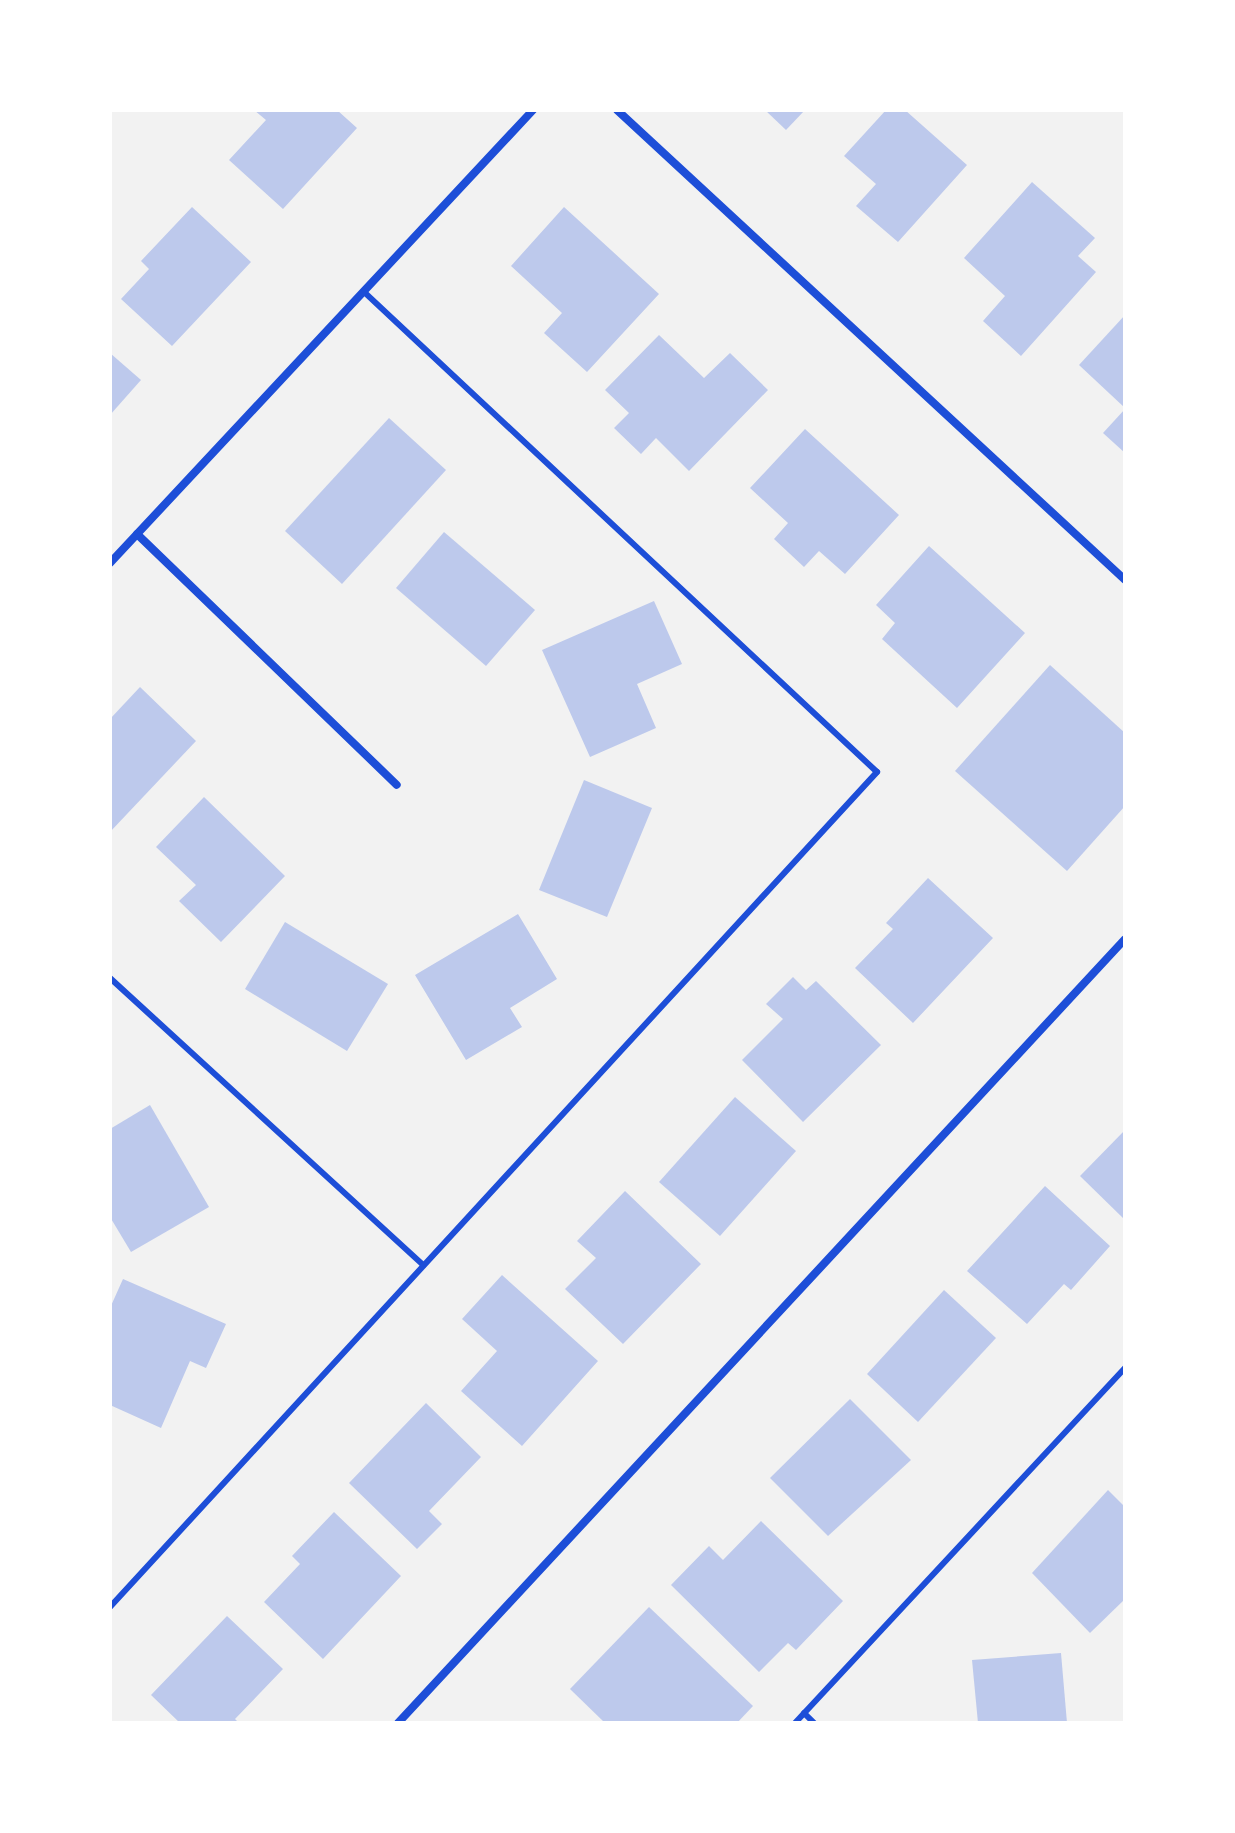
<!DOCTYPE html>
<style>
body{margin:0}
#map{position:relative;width:1235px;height:1833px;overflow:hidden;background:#f2f2f2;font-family:"Work Sans",sans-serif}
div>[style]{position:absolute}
.building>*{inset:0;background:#bdc9ec}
.service>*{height:6px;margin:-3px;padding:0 3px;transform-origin:3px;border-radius:3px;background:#1d4ed8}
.minor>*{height:8px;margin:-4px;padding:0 4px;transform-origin:4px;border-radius:4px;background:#1d4ed8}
span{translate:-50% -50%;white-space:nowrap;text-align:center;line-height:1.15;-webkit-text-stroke:7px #fff;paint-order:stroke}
.frame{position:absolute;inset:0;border:112px solid #fff;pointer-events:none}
</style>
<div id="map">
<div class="building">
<div style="clip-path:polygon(254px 110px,337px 110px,357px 128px,283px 209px,229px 160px,266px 120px)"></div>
<div style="clip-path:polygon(765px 110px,805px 110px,786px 130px)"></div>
<div style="clip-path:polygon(886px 110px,905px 110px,967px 165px,898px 242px,856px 206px,876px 184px,844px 156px)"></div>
<div style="clip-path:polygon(1032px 182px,1095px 238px,1078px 256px,1096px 272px,1021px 356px,983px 321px,1005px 296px,964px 258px)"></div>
<div style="clip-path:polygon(192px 207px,251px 262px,172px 346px,121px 299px,149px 269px,141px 261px)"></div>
<div style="clip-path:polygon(564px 207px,659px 294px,587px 372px,544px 333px,562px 313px,511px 266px)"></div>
<div style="clip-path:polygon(1125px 315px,1125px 408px,1079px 365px)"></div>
<div style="clip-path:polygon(659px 335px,704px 378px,730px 353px,768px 390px,689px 471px,656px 438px,641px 454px,614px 428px,629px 413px,605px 390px)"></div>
<div style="clip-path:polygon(110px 353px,141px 380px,110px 415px)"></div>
<div style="clip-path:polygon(1125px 409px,1125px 453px,1103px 433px)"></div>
<div style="clip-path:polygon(389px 418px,446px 470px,342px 584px,285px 531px)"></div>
<div style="clip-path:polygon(805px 429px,899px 515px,845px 574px,819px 551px,804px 567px,774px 539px,788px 523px,750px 488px)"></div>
<div style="clip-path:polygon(444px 532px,535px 610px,486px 666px,396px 588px)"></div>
<div style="clip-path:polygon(929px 546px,1025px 633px,957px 708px,882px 639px,895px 623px,876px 605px)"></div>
<div style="clip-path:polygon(654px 601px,682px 664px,637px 684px,656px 728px,590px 757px,542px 650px)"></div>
<div style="clip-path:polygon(1050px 665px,1125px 733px,1125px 806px,1067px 871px,955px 771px)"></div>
<div style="clip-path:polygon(140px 687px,196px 741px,110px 832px,110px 719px)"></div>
<div style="clip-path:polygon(584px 780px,652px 808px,607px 917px,539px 890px)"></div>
<div style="clip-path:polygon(204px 797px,285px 876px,221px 942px,179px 901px,196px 885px,156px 847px)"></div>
<div style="clip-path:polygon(928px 878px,993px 938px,913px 1023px,855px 968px,893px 929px,886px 923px)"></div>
<div style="clip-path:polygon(518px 914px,557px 979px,510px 1008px,522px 1027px,466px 1060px,415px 975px)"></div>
<div style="clip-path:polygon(285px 922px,388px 984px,347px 1051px,245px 989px)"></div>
<div style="clip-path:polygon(793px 977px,806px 990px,816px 981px,881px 1045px,803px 1122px,742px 1060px,783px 1019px,766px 1004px)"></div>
<div style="clip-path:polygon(735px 1097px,796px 1151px,720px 1236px,659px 1182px)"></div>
<div style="clip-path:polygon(150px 1105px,209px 1207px,131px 1252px,110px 1217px,110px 1129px)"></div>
<div style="clip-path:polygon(1125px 1130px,1125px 1220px,1080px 1176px)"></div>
<div style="clip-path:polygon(1045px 1186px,1110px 1246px,1071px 1290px,1064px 1284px,1027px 1324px,967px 1271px)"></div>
<div style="clip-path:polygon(625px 1191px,701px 1264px,623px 1344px,565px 1289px,596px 1258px,577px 1241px)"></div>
<div style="clip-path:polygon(502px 1275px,598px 1361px,522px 1446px,461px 1391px,497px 1351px,462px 1319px)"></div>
<div style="clip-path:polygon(123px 1279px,226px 1324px,206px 1368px,190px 1361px,161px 1428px,110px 1405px,110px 1308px)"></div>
<div style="clip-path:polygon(944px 1290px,996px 1338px,918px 1422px,867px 1374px)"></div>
<div style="clip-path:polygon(850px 1399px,911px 1460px,828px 1536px,770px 1478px)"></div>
<div style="clip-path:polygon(426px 1403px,481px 1457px,429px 1511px,442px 1524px,417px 1549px,349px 1483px)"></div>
<div style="clip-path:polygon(1108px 1490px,1125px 1507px,1125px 1599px,1090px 1633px,1032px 1573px)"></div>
<div style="clip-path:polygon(334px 1512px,401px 1576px,323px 1659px,264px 1602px,300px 1564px,292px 1556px)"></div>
<div style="clip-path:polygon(761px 1521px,843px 1601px,796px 1650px,788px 1643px,759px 1672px,671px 1585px,709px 1546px,723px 1560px)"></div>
<div style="clip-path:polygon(649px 1607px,753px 1706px,737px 1723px,605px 1723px,570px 1689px)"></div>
<div style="clip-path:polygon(227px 1616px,283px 1669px,235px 1719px,239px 1723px,180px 1723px,151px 1695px)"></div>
<div style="clip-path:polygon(1061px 1653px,1067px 1723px,978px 1723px,972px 1660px)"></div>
</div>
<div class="service">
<div style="left:110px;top:978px;width:425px;rotate:42.5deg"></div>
<div style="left:110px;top:1607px;width:1134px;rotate:-47.43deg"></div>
<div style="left:877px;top:772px;width:703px;rotate:-136.9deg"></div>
<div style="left:804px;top:1713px;width:14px;rotate:45deg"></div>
<div style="left:795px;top:1723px;width:485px;rotate:-47.1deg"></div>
</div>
<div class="minor">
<div style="left:617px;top:110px;width:692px;rotate:42.77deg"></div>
<div style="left:137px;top:534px;width:361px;rotate:44deg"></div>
<div style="left:110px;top:563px;width:620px;rotate:-46.96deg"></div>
<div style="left:398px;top:1723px;width:1069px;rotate:-47.16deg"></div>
</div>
<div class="frame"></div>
</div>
